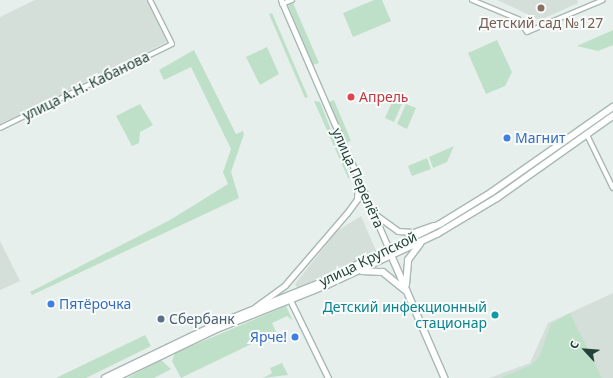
<!DOCTYPE html>
<meta charset="utf-8">
<style>
body{margin:0}
#map{position:relative;width:613px;height:378px;overflow:hidden;background:#e6efeb;font-family:"Noto Sans",sans-serif}
div>[style]{position:absolute}
.built>*{inset:0;background:#d4dfda}
.green>*{inset:0;background:#bfe0c8}
.roads{filter:drop-shadow(1px 0 #a8b8b2) drop-shadow(-1px 0 #a8b8b2) drop-shadow(0 1px #a8b8b2) drop-shadow(0 -1px #a8b8b2)}
.minor>*{height:4px;margin:-2px;padding:0 2px;transform-origin:2px;border-radius:2px;background:#fff}
.tertiary>*{height:5px;margin:-2.5px;padding:0 2.5px;transform-origin:2.5px;border-radius:2.5px;background:#fff}
.secondary>*{height:5.5px;margin:-2.75px;padding:0 2.75px;transform-origin:2.75px;border-radius:2.75px;background:#fff}
.dots>*{width:11px;height:11px;translate:-50% -50%;box-sizing:border-box;border:2px solid #f7fbf9;border-radius:50%}
span{translate:-50% -50%;white-space:nowrap;text-align:center;line-height:1.15;-webkit-text-stroke:4px #f7fbf9;paint-order:stroke}
.education-label{font-size:14px;color:#785e54}
.street-label{font-size:14px;color:#24423a}
.health-label{font-size:14px;color:#be3a42}
.left{translate:0 -50%;text-align:left}
.shop-label{font-size:14px;color:#366cbe}
.right{translate:-100% -50%;text-align:right}
.culture-label{font-size:14px;color:#0d838f}
.service-label{font-size:14px;color:#4e5e75}
.north{position:absolute;left:565px;top:330px;width:40px;height:40px;-webkit-text-stroke:3px #f7fbf9;paint-order:stroke;rotate:296deg;font-size:11px;font-weight:700;line-height:16px;text-align:center;color:#24423a}
.north::after{content:'';display:block;margin:auto;width:14px;height:18px;background:#24423a;clip-path:polygon(50% 0,100% 100%,50% 72%,0 100%)}
</style>
<div id="map">
<div class="built">
<div style="clip-path:polygon(35px 0,148px 0,167px 42px,0 124px,0 17px)"></div>
<div style="clip-path:polygon(497px 0,577px 0,578px 3px,540px 20px)"></div>
<div style="clip-path:polygon(361px 216px,377px 253px,297px 288px,295px 284px,337px 231px)"></div>
<div style="clip-path:polygon(0 241px,20px 281px,0 290px)"></div>
<div style="clip-path:polygon(613px 293px,613px 378px,489px 378px,530px 363px,548px 323px)"></div>
</div>
<div class="green">
<div style="clip-path:polygon(374px 0,382px 0,391px 21px,353px 37px,343px 13px)"></div>
<div style="clip-path:polygon(293px 3px,319px 63px,313px 65px,288px 5px)"></div>
<div style="clip-path:polygon(272px 13px,308px 97px,305px 98px,269px 14px)"></div>
<div style="clip-path:polygon(613px 30px,613px 45px,598px 51px,577px 46px)"></div>
<div style="clip-path:polygon(497px 40px,512px 72px,505px 86px,486px 94px,468px 53px)"></div>
<div style="clip-path:polygon(267px 47px,279px 74px,260px 85px,246px 57px)"></div>
<div style="clip-path:polygon(194px 50px,236px 134px,243px 131px,244px 134px,231px 172px,239px 198px,32px 295px,30px 292px,170px 220px,228px 184px,223px 172px,231px 149px,191px 67px,164px 80px,159px 70px)"></div>
<div style="clip-path:polygon(334px 100px,351px 141px,346px 143px,329px 102px)"></div>
<div style="clip-path:polygon(393px 100px,402px 104px,394px 122px,385px 118px)"></div>
<div style="clip-path:polygon(314px 101px,320px 102px,350px 178px,348px 178px)"></div>
<div style="clip-path:polygon(140px 104px,153px 125px,140px 132px,139px 143px,132px 146px,116px 116px)"></div>
<div style="clip-path:polygon(406px 104px,416px 108px,407px 129px,397px 124px)"></div>
<div style="clip-path:polygon(454px 146px,447px 162px,433px 168px,429px 157px)"></div>
<div style="clip-path:polygon(427px 158px,431px 169px,412px 176px,408px 166px)"></div>
<div style="clip-path:polygon(286px 306px,293px 321px,287px 316px,272px 323px,276px 332px,181px 378px,172px 361px,175px 353px)"></div>
<div style="clip-path:polygon(570px 313px,602px 378px,501px 378px,531px 365px,539px 357px,551px 324px)"></div>
<div style="clip-path:polygon(145px 335px,151px 346px,86px 378px,56px 378px)"></div>
<div style="clip-path:polygon(161px 360px,171px 369px,154px 378px,127px 378px)"></div>
<div style="clip-path:polygon(282px 363px,288px 375px,263px 378px,272px 373px,270px 368px)"></div>
</div>
<div class="roads">
<div class="minor">
<div style="left:472px;top:0;width:50px;rotate:22.4deg"></div>
<div style="left:518px;top:19px;width:16px;rotate:55deg"></div>
<div style="left:527px;top:32px;width:82px;rotate:-22.8deg"></div>
<div style="left:282px;top:4px;width:11px;rotate:-22deg"></div>
<div style="left:0;top:128px;width:191px;rotate:-26deg"></div>
<div style="left:172px;top:44px;width:49px;rotate:-116.6deg"></div>
<div style="left:587px;top:135px;width:59px;rotate:63.9deg"></div>
</div>
<div class="tertiary">
<div style="left:281px;top:0;width:271px;rotate:66.6deg"></div>
<div style="left:376px;top:215px;width:27px;rotate:36deg"></div>
<div style="left:398px;top:231px;width:15px;rotate:4deg"></div>
<div style="left:413px;top:232px;width:21px;rotate:-19deg"></div>
<div style="left:290px;top:300px;width:87px;rotate:64deg"></div>
<div style="left:255px;top:307px;width:37px;rotate:-36deg"></div>
<div style="left:285px;top:285px;width:95px;rotate:-49.3deg"></div>
<div style="left:347px;top:213px;width:17px;rotate:-54deg"></div>
<div style="left:357px;top:199px;width:18px;rotate:-87deg"></div>
</div>
<div class="secondary">
<div style="left:391px;top:254px;width:135px;rotate:66.5deg"></div>
<div style="left:362px;top:271px;width:21px;rotate:3deg"></div>
<div style="left:383px;top:272px;width:28px;rotate:39deg"></div>
<div style="left:406px;top:285px;width:25px;rotate:-85deg"></div>
<div style="left:408px;top:260px;width:20px;rotate:-53deg"></div>
<div style="left:105px;top:378px;width:122px;rotate:-25.7deg"></div>
<div style="left:215px;top:325px;width:113px;rotate:-21.8deg"></div>
<div style="left:320px;top:283px;width:134px;rotate:-26.2deg"></div>
<div style="left:440px;top:224px;width:61px;rotate:-31.6deg"></div>
<div style="left:492px;top:192px;width:148px;rotate:-35.1deg"></div>
<div style="left:115px;top:378px;width:113px;rotate:-25.7deg"></div>
<div style="left:217px;top:329px;width:118px;rotate:-21.8deg"></div>
<div style="left:327px;top:285px;width:121px;rotate:-24.9deg"></div>
<div style="left:437px;top:234px;width:70px;rotate:-31deg"></div>
<div style="left:497px;top:198px;width:142px;rotate:-35.3deg"></div>
</div>
</div>
<div class="dots">
<div style="left:541px;top:8px;background:#8d6e63"></div>
<div style="left:351px;top:97px;background:#e0444e"></div>
<div style="left:507px;top:138px;background:#3f7fe0"></div>
<div style="left:51px;top:304px;background:#3f7fe0"></div>
<div style="left:495px;top:315px;background:#0f9aa8"></div>
<div style="left:161px;top:319px;background:#5c6f8a"></div>
<div style="left:295px;top:337px;background:#3f7fe0"></div>
</div>
<div class="education-label">
<span style="left:541px;top:23px">Детский сад №127</span>
</div>
<div class="street-label">
<span style="left:86px;top:86px;rotate:-26deg">улица А.Н. Кабанова</span>
<span style="left:358px;top:178px;rotate:66deg">улица Перелёта</span>
<span style="left:368px;top:259px;rotate:-26deg">улица Крупской</span>
</div>
<div class="health-label">
<span class="left" style="left:359px;top:97px">Апрель</span>
</div>
<div class="shop-label">
<span class="left" style="left:515px;top:138px">Магнит</span>
<span class="left" style="left:59px;top:304px">Пятёрочка</span>
<span class="right" style="left:287px;top:337px">Ярче!</span>
</div>
<div class="culture-label">
<span class="right" style="left:487px;top:315px">Детский инфекционный<br>стационар</span>
</div>
<div class="service-label">
<span class="left" style="left:169px;top:319px">Сбербанк</span>
</div>
<div class="north">С</div>
</div>
